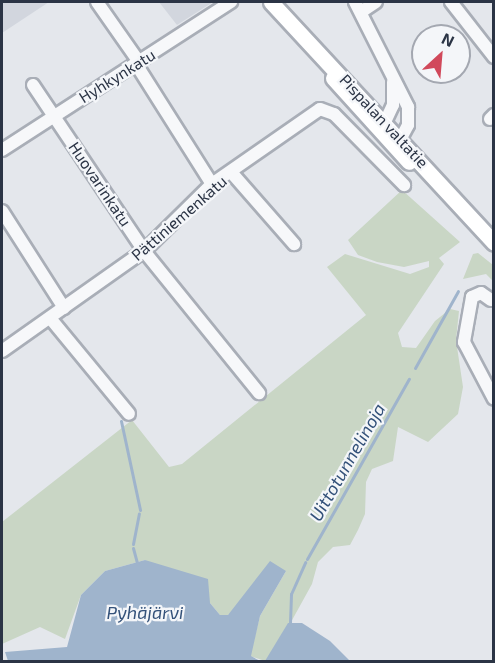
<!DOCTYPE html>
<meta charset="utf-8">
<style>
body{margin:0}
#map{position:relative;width:495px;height:663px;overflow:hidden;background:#e4e7ec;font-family:"Exo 2",sans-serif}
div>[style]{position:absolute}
.built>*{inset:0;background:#d2d6de}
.green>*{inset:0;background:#c9d6c5}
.water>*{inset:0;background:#9fb4cc}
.stream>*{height:3px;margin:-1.5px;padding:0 1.5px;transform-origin:1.5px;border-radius:1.5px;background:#9fb4cc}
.roads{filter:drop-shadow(2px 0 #a9aeb7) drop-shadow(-2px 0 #a9aeb7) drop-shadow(0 2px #a9aeb7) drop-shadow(0 -2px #a9aeb7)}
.minor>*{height:12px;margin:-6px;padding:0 6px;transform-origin:6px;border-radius:6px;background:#f7f8fa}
.major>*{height:15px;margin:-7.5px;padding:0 7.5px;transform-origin:7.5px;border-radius:7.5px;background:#fff}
span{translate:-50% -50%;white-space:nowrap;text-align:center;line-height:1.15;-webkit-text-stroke:4.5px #f4f6f9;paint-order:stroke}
.street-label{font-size:16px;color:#2b3445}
.water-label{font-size:18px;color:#34527a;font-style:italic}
.frame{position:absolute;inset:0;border:3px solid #2b3445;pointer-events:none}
.north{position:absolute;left:411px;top:24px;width:60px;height:60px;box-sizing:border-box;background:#f4f6f9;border:2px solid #a4a8b1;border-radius:50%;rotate:26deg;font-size:16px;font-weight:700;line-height:24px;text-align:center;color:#2b3445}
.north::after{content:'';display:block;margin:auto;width:21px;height:27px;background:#d1495b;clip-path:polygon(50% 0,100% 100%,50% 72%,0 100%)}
</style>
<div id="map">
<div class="built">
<div style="clip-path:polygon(2px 2px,49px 2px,2px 33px)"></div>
<div style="clip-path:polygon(159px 2px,213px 2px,177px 25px)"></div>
</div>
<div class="green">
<div style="clip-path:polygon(402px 190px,460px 242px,439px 258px,444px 264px,398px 333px,402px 347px,416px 348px,435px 321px,450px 309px,459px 311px,456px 340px,463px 387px,458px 414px,428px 442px,398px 427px,393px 461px,372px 469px,366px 482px,365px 514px,358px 530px,350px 545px,333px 547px,318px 562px,312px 584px,275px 651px,265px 661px,250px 656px,260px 616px,286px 571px,228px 615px,220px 615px,210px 603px,145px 560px,105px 571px,81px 595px,65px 639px,40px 627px,2px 644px,2px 522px,132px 420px,169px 467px,182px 464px,366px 315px,327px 267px,345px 254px,410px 274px,429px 267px,429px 261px,404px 267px,377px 262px,358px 255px,348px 240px)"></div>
<div style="clip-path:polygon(478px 253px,493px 265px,493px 281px,486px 274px,463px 279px,473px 254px)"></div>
</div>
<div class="water">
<div style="clip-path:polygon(145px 560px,208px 579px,210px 603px,220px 615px,228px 615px,270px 561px,286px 571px,260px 616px,251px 656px,260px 661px,8px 661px,5px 652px,67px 647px,81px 595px,105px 571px)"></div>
<div style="clip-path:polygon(288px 623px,302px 623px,330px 641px,350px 661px,265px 661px)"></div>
</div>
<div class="stream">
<div style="left:415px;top:368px;width:88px;rotate:-60.8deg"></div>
<div style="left:121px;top:421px;width:91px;rotate:77.9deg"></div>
<div style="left:133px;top:544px;width:31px;rotate:-79deg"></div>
<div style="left:133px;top:548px;width:16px;rotate:75deg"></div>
<div style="left:307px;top:559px;width:207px;rotate:-60.5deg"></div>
<div style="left:290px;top:623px;width:29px;rotate:-88deg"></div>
<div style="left:291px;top:594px;width:35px;rotate:-66deg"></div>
</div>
<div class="roads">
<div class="minor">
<div style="left:97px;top:2px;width:73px;rotate:55deg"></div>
<div style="left:355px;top:2px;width:118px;rotate:63.2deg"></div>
<div style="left:408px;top:107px;width:18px;rotate:90deg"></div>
<div style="left:408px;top:125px;width:15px;rotate:118deg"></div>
<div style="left:451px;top:2px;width:70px;rotate:52deg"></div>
<div style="left:361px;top:12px;width:18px;rotate:-34deg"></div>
<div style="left:136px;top:64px;width:142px;rotate:57.7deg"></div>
<div style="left:33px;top:85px;width:200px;rotate:56.2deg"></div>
<div style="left:144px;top:251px;width:183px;rotate:51deg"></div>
<div style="left:490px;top:119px;width:6px;rotate:-45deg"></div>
<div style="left:385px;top:122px;width:19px;rotate:-65deg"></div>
<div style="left:393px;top:105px;width:23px;rotate:-90deg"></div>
<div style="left:2px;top:150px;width:273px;rotate:-32.9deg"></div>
<div style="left:231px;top:172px;width:96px;rotate:48.8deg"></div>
<div style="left:2px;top:211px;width:115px;rotate:57.4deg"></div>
<div style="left:491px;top:300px;width:12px;rotate:-145deg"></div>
<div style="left:481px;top:293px;width:10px;rotate:156deg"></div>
<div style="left:472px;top:297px;width:46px;rotate:100.1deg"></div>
<div style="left:464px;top:342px;width:64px;rotate:62.2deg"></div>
<div style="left:50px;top:318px;width:124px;rotate:50.5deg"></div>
<div style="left:2px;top:351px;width:174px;rotate:-35.2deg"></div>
<div style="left:144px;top:251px;width:95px;rotate:-44.6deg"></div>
<div style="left:212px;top:184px;width:131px;rotate:-34.8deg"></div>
<div style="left:320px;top:109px;width:15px;rotate:20deg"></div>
<div style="left:334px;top:114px;width:100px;rotate:45.4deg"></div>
</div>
<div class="major">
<div style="left:271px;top:2px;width:328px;rotate:47.2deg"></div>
<div style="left:333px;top:78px;width:113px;rotate:47.9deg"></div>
</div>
</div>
<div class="street-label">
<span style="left:117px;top:76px;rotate:-32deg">Hyhkynkatu</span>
<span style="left:384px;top:121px;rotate:47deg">Pispalan valtatie</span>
<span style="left:100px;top:184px;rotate:56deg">Huovarinkatu</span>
<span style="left:179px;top:218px;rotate:-41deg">Pättiniemenkatu</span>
</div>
<div class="water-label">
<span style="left:347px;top:462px;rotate:-60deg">Uittotunnelinoja</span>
<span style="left:145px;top:612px">Pyhäjärvi</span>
</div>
<div class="frame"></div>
<div class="north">N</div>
</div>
